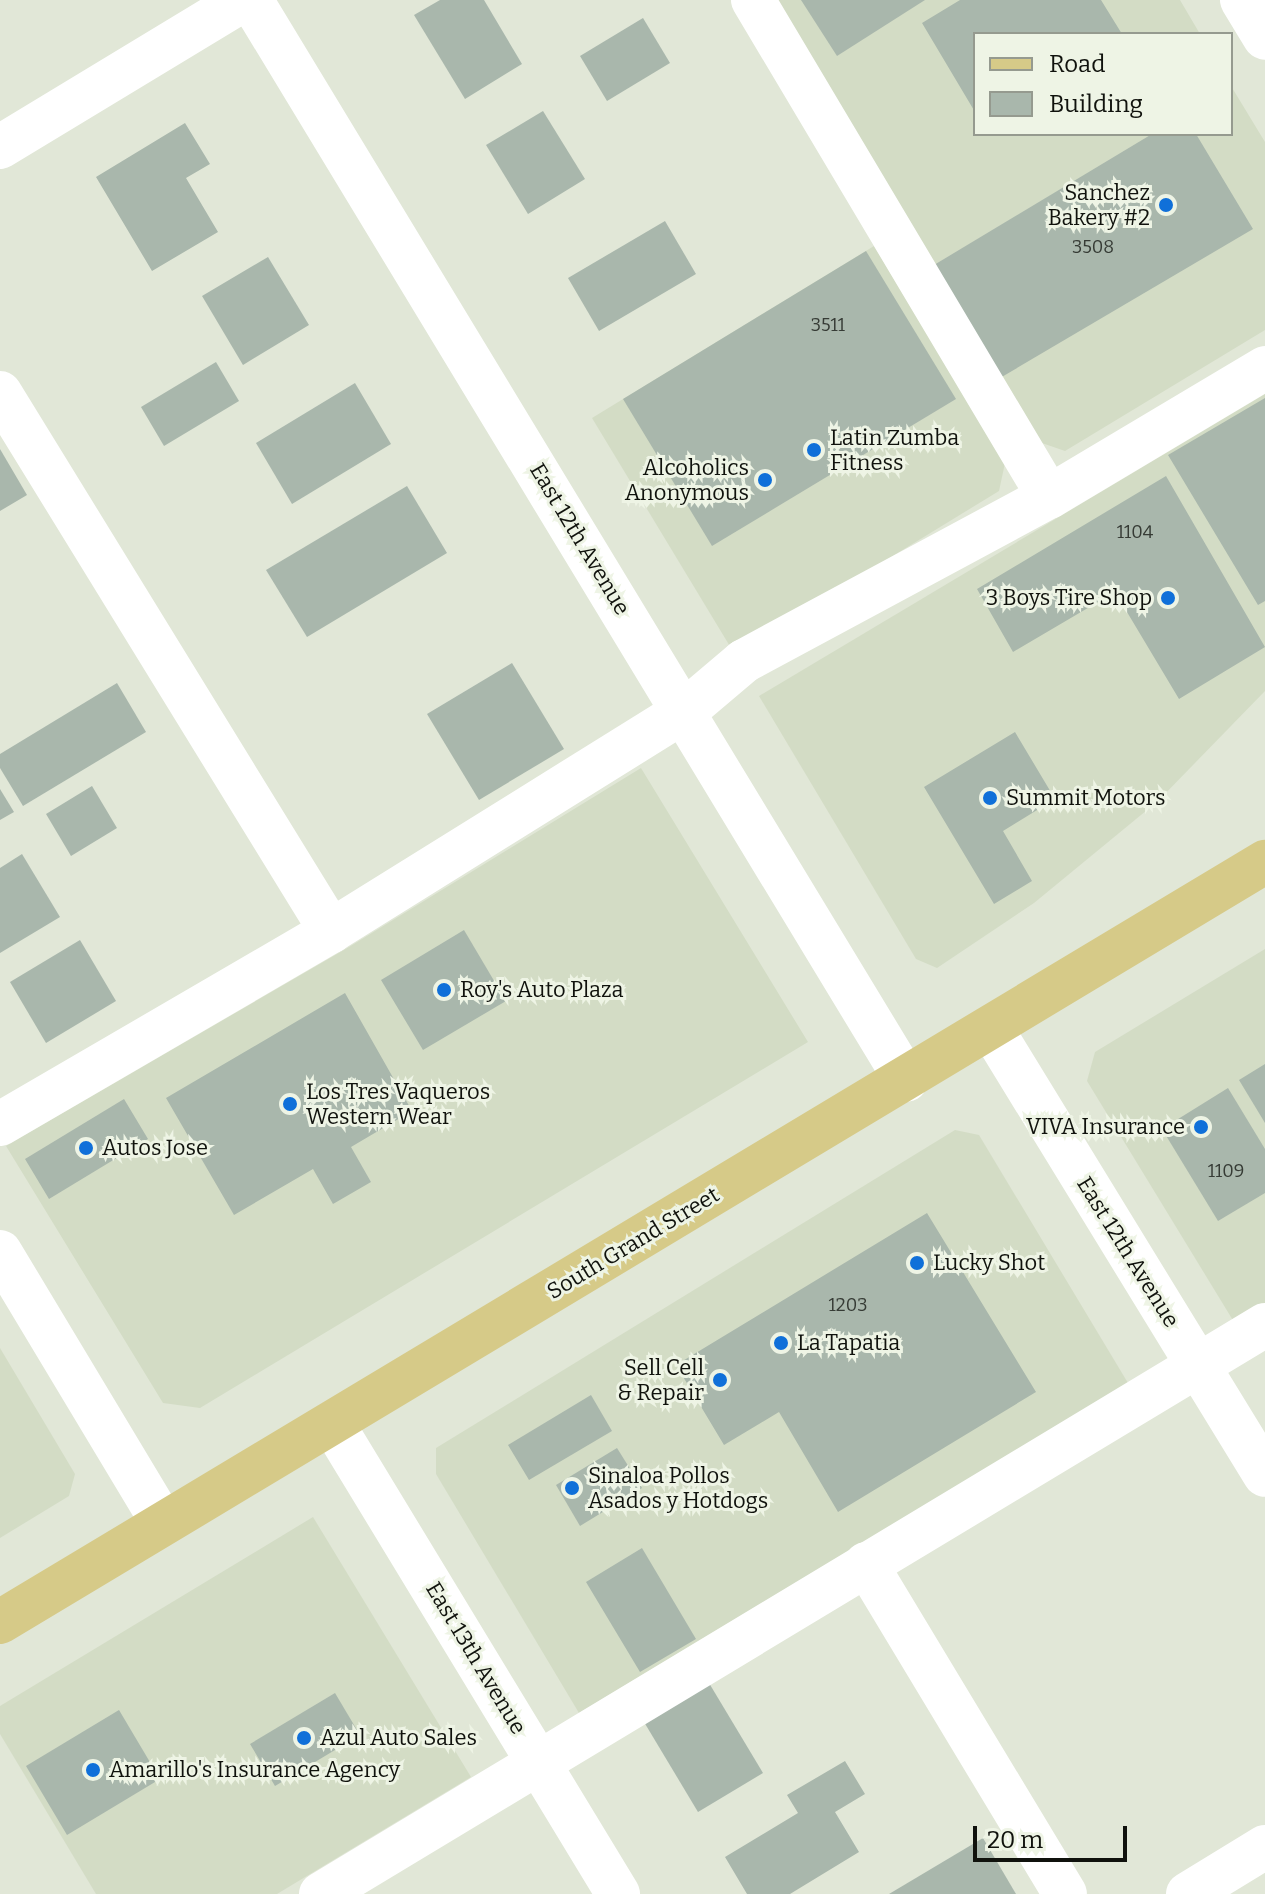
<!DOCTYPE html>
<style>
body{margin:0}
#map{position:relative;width:1265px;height:1894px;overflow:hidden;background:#e1e7d7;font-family:Bitter,serif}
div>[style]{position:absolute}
.built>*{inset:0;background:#d3dcc5}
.building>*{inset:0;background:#a9b7ac}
.minor>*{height:44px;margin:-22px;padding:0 22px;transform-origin:22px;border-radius:22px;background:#fff}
.major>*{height:44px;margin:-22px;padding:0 22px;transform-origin:22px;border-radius:22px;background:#d6ca88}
.dots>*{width:22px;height:22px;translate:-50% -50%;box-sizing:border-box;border:4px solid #eef4e5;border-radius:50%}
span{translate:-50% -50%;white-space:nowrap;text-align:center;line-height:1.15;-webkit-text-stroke:6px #eef4e5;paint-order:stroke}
.number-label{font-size:18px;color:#363b35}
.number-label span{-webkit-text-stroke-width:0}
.poi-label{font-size:22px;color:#10120d}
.right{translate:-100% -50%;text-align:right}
.left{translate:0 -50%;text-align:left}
.street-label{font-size:22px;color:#10120d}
.legend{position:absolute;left:973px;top:32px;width:260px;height:104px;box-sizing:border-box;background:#eef4e5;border:2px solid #959a8f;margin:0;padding:10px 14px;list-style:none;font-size:24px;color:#10120d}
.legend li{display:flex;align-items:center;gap:16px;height:40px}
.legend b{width:40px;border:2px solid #959a8f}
.scale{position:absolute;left:973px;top:1826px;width:154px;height:36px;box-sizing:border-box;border:4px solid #10120d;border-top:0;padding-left:10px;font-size:24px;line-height:28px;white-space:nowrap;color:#10120d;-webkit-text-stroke:6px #eef4e5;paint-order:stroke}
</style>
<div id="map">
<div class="built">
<div style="clip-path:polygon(777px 0,1180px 0,1200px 34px,975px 34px,975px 134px,1231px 134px,1231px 86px,1265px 142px,1265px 330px,1065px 451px,1039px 442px)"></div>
<div style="clip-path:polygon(874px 246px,1005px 463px,999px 491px,734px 653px,592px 418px)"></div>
<div style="clip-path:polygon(1265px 394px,1265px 691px,1158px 801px,1034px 903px,937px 968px,916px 959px,759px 696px)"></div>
<div style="clip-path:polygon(641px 768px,808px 1042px,200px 1408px,163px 1403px,6px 1146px,349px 947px)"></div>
<div style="clip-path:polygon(1265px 949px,1265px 1303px,1234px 1322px,1087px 1081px,1095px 1052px)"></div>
<div style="clip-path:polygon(955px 1130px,979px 1135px,1128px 1383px,579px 1713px,436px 1474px,436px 1448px)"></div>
<div style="clip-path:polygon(0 1348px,75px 1474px,69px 1496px,0 1538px)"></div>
<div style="clip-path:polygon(313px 1517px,471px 1777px,277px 1894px,96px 1894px,0 1734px,0 1706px)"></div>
</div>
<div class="building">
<div style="clip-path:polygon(440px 0,484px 0,522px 64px,465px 99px,414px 15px)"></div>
<div style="clip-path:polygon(801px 0,925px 0,837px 56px)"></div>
<div style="clip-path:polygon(960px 0,1101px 0,1122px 34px,975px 34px,975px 112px,922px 23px)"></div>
<div style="clip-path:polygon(643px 18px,670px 63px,607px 101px,580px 56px)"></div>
<div style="clip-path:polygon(543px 111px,585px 179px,528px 214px,486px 145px)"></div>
<div style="clip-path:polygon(185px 123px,210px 164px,186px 178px,218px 232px,152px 271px,96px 177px)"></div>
<div style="clip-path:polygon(1152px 134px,1196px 134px,1253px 229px,1000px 378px,934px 265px)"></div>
<div style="clip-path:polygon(665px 221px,696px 274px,599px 331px,568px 278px)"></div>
<div style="clip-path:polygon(866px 251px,956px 399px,712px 546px,623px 399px)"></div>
<div style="clip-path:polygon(268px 257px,309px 325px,243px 365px,202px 296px)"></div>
<div style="clip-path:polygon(216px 362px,239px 401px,164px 446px,141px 407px)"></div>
<div style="clip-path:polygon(355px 383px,391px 444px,292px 504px,256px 443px)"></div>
<div style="clip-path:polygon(1265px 398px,1265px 601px,1258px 605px,1168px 455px)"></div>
<div style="clip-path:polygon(0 449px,27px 495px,0 511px)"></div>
<div style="clip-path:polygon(1166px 476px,1265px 647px,1179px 699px,1115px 592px,1013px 652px,977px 589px)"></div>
<div style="clip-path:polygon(407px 486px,447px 553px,307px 637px,266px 570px)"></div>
<div style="clip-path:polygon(512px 663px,564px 749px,479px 800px,427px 714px)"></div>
<div style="clip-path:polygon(117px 683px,146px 732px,23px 806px,0 768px,0 754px)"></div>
<div style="clip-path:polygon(1015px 732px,1055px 799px,1003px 831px,1032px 881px,994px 904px,924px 787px)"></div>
<div style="clip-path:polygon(92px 786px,117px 828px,71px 856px,46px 814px)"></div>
<div style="clip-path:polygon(0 789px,14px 812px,0 820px)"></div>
<div style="clip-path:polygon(22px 854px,60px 917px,0 953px,0 868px)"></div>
<div style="clip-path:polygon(464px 930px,506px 1001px,423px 1050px,381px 980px)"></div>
<div style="clip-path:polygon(80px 940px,116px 1001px,46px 1043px,10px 982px)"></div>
<div style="clip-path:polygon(345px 993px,412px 1111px,351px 1147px,371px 1182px,333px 1204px,313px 1169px,234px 1215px,166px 1098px)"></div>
<div style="clip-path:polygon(1265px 1064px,1265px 1123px,1239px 1080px)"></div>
<div style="clip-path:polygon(1228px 1088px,1265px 1149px,1265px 1193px,1218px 1221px,1162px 1129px)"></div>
<div style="clip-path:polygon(124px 1099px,148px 1139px,49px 1199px,25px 1159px)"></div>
<div style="clip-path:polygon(927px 1213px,1036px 1392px,838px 1512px,779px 1412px,724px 1445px,676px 1365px)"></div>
<div style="clip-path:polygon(591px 1395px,612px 1431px,529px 1480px,508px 1445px)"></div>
<div style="clip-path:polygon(617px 1448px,642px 1488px,580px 1526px,556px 1485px)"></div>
<div style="clip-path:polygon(642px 1548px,696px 1639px,640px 1672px,586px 1582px)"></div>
<div style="clip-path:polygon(709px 1683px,763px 1773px,698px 1812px,644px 1722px)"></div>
<div style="clip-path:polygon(335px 1693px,360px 1735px,275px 1786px,250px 1744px)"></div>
<div style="clip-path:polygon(119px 1710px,160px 1779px,67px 1835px,26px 1766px)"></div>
<div style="clip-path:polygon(845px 1761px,865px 1794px,835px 1812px,859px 1852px,790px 1894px,747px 1894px,725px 1857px,798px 1813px,787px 1795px)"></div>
<div style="clip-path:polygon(983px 1838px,1016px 1894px,889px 1894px)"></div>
</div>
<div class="minor">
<div style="left:251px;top:0;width:1263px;rotate:58.76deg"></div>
<div style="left:753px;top:0;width:578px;rotate:59.22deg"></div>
<div style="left:1242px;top:0;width:44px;rotate:58.8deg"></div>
<div style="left:0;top:147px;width:284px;rotate:-31.2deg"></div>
<div style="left:0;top:393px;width:632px;rotate:58.4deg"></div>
<div style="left:991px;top:1028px;width:524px;rotate:58.49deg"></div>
<div style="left:0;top:1124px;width:383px;rotate:-30.2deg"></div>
<div style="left:331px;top:931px;width:417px;rotate:-31.9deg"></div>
<div style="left:685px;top:711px;width:77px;rotate:-40.3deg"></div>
<div style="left:744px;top:661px;width:346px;rotate:-28.3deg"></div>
<div style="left:1049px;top:497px;width:252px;rotate:-30.8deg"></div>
<div style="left:0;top:1252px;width:316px;rotate:59deg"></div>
<div style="left:332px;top:1423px;width:551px;rotate:58.73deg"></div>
<div style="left:866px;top:1564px;width:385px;rotate:58.9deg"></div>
<div style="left:321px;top:1894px;width:1102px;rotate:-31.08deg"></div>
<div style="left:1188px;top:1894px;width:90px;rotate:-31.4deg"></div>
</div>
<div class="major">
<div style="left:0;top:1622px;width:1476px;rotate:-31deg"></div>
</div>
<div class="dots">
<div style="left:1166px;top:205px;background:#1070d9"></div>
<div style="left:814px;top:450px;background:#1070d9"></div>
<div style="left:765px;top:480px;background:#1070d9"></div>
<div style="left:1168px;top:598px;background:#1070d9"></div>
<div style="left:990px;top:798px;background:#1070d9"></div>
<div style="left:444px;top:990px;background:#1070d9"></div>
<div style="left:290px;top:1104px;background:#1070d9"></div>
<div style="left:1201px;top:1127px;background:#1070d9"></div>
<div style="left:86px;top:1148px;background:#1070d9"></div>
<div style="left:917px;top:1263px;background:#1070d9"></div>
<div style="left:781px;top:1343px;background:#1070d9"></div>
<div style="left:720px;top:1380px;background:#1070d9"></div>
<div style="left:572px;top:1488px;background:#1070d9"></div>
<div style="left:304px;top:1738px;background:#1070d9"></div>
<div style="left:93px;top:1770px;background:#1070d9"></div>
</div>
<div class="number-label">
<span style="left:1093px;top:247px">3508</span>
<span style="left:828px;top:325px">3511</span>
<span style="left:1135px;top:532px">1104</span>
<span style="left:1226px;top:1171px">1109</span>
<span style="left:848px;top:1305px">1203</span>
</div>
<div class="poi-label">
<span class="right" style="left:1150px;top:205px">Sanchez<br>Bakery #2</span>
<span class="left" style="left:830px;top:450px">Latin Zumba<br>Fitness</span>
<span class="right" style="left:749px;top:480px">Alcoholics<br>Anonymous</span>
<span class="right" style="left:1152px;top:598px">3 Boys Tire Shop</span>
<span class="left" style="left:1006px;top:798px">Summit Motors</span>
<span class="left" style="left:460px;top:990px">Roy's Auto Plaza</span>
<span class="left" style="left:306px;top:1104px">Los Tres Vaqueros<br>Western Wear</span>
<span class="right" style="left:1185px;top:1127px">VIVA Insurance</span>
<span class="left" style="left:102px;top:1148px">Autos Jose</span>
<span class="left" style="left:933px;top:1263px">Lucky Shot</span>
<span class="left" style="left:797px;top:1343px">La Tapatia</span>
<span class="right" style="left:704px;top:1380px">Sell Cell<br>&amp; Repair</span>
<span class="left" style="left:588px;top:1488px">Sinaloa Pollos<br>Asados y Hotdogs</span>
<span class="left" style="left:320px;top:1738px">Azul Auto Sales</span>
<span class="left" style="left:109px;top:1770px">Amarillo's Insurance Agency</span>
</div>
<div class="street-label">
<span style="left:580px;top:539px;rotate:59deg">East 12th Avenue</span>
<span style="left:633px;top:1243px;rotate:-31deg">South Grand Street</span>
<span style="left:1128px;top:1252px;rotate:58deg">East 12th Avenue</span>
<span style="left:476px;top:1658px;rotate:59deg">East 13th Avenue</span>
</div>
<ul class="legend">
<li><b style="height:10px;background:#d6ca88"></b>Road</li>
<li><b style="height:22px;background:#a9b7ac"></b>Building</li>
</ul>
<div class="scale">20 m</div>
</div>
